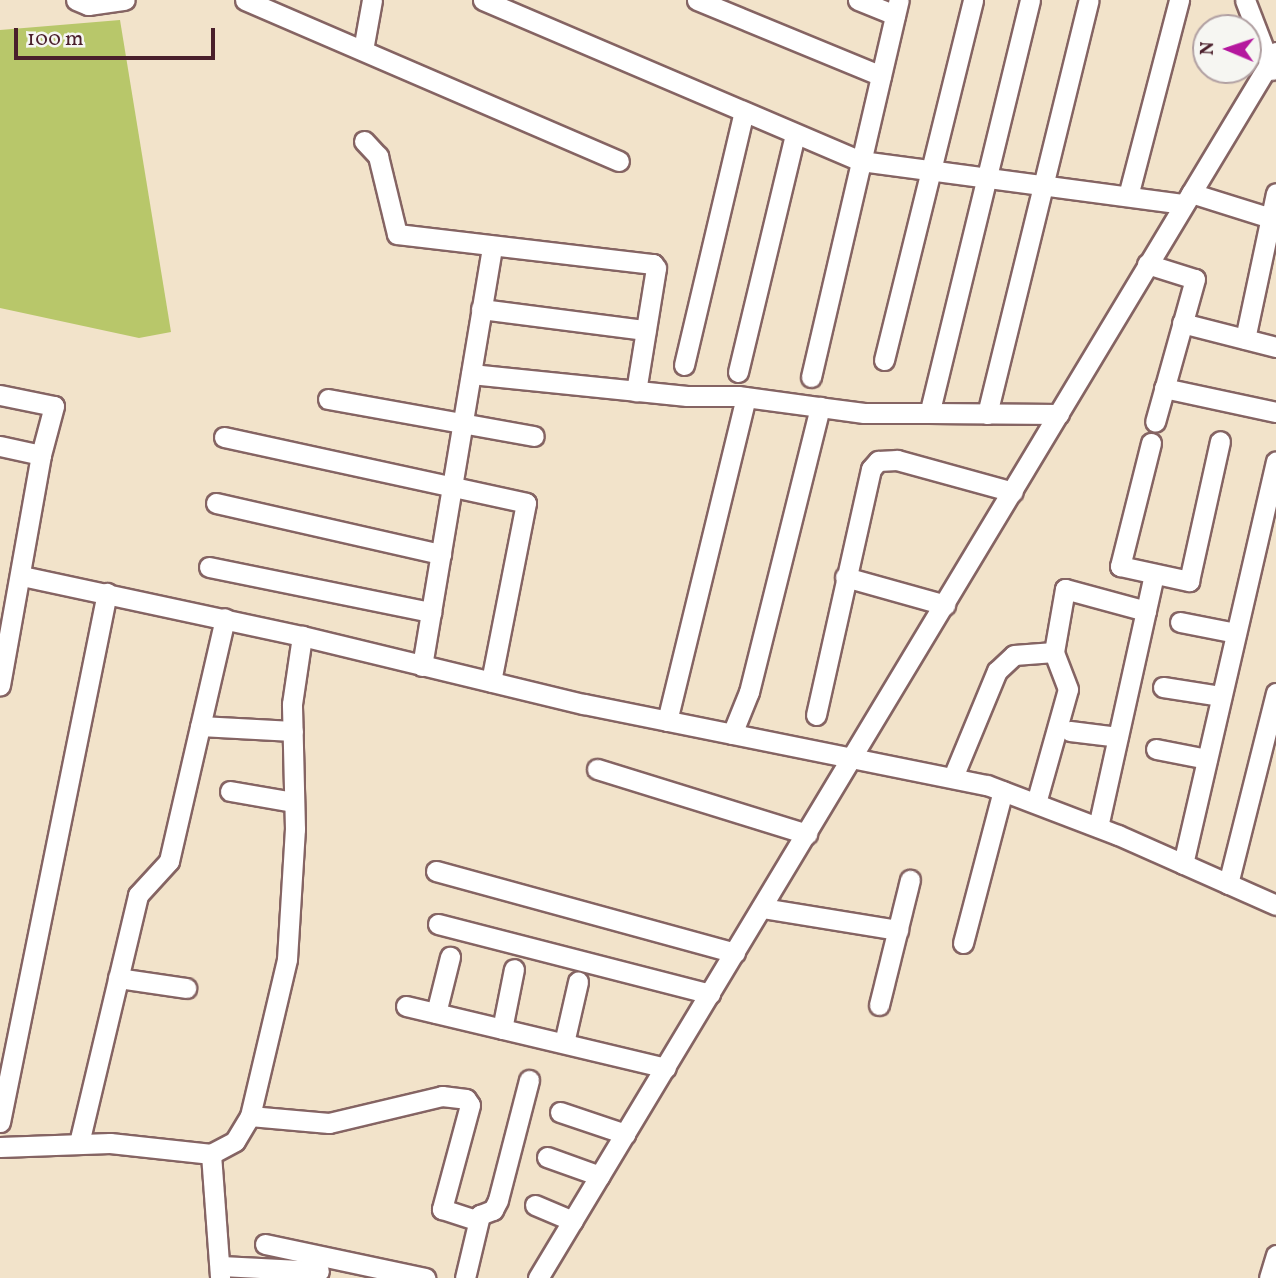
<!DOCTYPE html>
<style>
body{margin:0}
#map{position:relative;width:1276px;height:1278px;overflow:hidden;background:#f2e3ca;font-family:Vollkorn,serif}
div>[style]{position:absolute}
.green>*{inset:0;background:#b8c76a}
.roads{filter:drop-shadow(2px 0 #856463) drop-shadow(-2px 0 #856463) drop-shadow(0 2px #856463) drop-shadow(0 -2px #856463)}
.minor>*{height:19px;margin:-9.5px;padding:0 9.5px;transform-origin:9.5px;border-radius:9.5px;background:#fff}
span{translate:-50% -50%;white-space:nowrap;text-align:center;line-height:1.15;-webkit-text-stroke:5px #f6f6f2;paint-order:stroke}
.north{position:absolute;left:1192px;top:14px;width:70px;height:70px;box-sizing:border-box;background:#f6f6f2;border:2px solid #b1a0a2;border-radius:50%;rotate:272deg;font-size:19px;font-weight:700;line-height:28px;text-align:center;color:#4a1f2b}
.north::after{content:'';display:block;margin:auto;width:24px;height:32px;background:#b5179e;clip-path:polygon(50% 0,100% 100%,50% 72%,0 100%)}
.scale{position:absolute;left:14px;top:28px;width:201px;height:32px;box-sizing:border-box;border:4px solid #4a1f2b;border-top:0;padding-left:9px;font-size:21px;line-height:24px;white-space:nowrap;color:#4a1f2b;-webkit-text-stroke:5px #f6f6f2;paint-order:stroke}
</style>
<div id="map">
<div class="green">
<div style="clip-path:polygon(120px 20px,171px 332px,139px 338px,0 308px,0 30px)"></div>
</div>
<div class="roads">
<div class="minor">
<div style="left:76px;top:0;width:13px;rotate:23deg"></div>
<div style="left:88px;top:5px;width:37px;rotate:-8deg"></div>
<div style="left:245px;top:0;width:407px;rotate:23.3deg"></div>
<div style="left:483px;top:0;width:411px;rotate:23.1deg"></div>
<div style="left:861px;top:161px;width:326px;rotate:7.6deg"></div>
<div style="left:697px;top:0;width:199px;rotate:22.4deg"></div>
<div style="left:858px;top:0;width:40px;rotate:22deg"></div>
<div style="left:1030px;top:0;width:425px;rotate:103.7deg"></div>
<div style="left:929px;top:413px;width:130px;rotate:0.4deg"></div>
<div style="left:1245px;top:0;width:75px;rotate:68.9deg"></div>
<div style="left:363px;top:50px;width:51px;rotate:-79.8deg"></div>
<div style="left:364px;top:141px;width:21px;rotate:47deg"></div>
<div style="left:378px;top:156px;width:80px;rotate:76.3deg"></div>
<div style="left:397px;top:234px;width:258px;rotate:6.7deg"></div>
<div style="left:653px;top:264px;width:5px;rotate:53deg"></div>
<div style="left:656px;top:268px;width:125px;rotate:99.2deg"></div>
<div style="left:1191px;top:193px;width:84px;rotate:17.4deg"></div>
<div style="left:1128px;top:196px;width:203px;rotate:-75.4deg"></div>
<div style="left:1147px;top:264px;width:50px;rotate:17.4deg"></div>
<div style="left:1195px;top:279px;width:148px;rotate:105.6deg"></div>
<div style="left:481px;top:309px;width:166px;rotate:7.3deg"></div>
<div style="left:1182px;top:323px;width:97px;rotate:14.3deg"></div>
<div style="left:1245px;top:339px;width:149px;rotate:-78deg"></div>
<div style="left:884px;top:360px;width:371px;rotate:-76.1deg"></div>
<div style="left:684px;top:365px;width:260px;rotate:-76.7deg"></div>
<div style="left:738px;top:372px;width:245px;rotate:-76.5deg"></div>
<div style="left:471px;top:374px;width:217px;rotate:5.8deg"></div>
<div style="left:687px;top:396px;width:51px"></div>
<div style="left:738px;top:396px;width:127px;rotate:7.7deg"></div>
<div style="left:864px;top:413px;width:65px"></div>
<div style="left:811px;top:377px;width:387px;rotate:-76.9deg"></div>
<div style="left:1164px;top:388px;width:115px;rotate:12.1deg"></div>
<div style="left:0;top:395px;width:55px;rotate:11.5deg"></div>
<div style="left:54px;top:406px;width:51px;rotate:104.9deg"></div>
<div style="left:41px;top:455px;width:234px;rotate:100.1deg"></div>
<div style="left:328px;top:399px;width:209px;rotate:10.2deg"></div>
<div style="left:987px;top:414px;width:426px;rotate:-76.2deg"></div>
<div style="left:224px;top:437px;width:309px;rotate:12.3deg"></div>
<div style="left:526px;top:503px;width:182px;rotate:101.1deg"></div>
<div style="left:1151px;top:443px;width:127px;rotate:104.1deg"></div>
<div style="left:1120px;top:566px;width:71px;rotate:12.3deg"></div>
<div style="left:1189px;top:581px;width:143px;rotate:-77.5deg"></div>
<div style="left:0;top:446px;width:42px;rotate:12.4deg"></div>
<div style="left:216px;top:503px;width:231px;rotate:12.8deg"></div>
<div style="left:209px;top:567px;width:227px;rotate:11.5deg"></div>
<div style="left:22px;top:576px;width:286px;rotate:12.1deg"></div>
<div style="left:845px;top:577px;width:104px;rotate:15.6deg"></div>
<div style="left:1180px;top:622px;width:57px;rotate:11.1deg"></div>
<div style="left:422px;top:666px;width:426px;rotate:-80.5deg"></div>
<div style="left:1163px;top:687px;width:59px;rotate:8.8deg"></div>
<div style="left:816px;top:715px;width:252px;rotate:-77.4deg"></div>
<div style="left:871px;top:469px;width:11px;rotate:-49deg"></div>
<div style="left:878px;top:461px;width:19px;rotate:-3deg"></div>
<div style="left:897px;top:460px;width:120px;rotate:15.4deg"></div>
<div style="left:667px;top:721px;width:333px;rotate:-76.3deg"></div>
<div style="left:200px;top:726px;width:93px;rotate:3.1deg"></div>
<div style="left:1070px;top:731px;width:48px;rotate:7.1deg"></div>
<div style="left:732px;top:734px;width:45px;rotate:-68deg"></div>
<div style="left:749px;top:692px;width:294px;rotate:-76deg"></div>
<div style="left:1156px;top:749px;width:52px;rotate:11.1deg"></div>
<div style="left:597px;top:769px;width:220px;rotate:17.2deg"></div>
<div style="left:953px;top:777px;width:115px;rotate:-67.5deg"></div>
<div style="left:997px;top:671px;width:23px;rotate:-43deg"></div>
<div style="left:1014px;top:655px;width:40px;rotate:-4.3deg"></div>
<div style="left:230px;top:791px;width:65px;rotate:9.8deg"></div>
<div style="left:1036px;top:803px;width:118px;rotate:-74.3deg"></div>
<div style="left:1068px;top:689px;width:40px;rotate:-111deg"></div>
<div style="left:1054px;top:652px;width:64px;rotate:-80.1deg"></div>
<div style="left:1065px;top:589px;width:84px;rotate:15.2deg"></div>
<div style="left:1098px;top:827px;width:259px;rotate:-77.5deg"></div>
<div style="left:1183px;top:864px;width:413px;rotate:-77deg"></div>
<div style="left:436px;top:871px;width:310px;rotate:15.3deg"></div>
<div style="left:1228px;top:884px;width:197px;rotate:-75.9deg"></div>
<div style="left:762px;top:908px;width:138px;rotate:9.2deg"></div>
<div style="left:438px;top:924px;width:281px;rotate:14.4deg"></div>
<div style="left:963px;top:943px;width:157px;rotate:-75.3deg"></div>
<div style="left:118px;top:978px;width:69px;rotate:8.4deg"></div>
<div style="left:879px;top:1005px;width:129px;rotate:-76.1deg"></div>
<div style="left:406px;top:1006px;width:267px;rotate:13.4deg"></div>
<div style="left:436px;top:1013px;width:58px;rotate:-76deg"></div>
<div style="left:502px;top:1029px;width:61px;rotate:-78.7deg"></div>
<div style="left:564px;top:1043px;width:63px;rotate:-77.1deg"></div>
<div style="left:560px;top:1112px;width:69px;rotate:18.7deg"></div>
<div style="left:250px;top:1116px;width:79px;rotate:5.1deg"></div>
<div style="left:329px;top:1123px;width:116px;rotate:-13.4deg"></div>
<div style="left:442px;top:1096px;width:24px;rotate:7deg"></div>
<div style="left:466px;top:1099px;width:7px;rotate:56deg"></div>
<div style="left:470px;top:1105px;width:108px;rotate:105.1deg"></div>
<div style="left:442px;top:1209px;width:38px;rotate:18deg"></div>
<div style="left:0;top:1122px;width:540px;rotate:-78.57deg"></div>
<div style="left:79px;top:1143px;width:255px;rotate:-76.6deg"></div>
<div style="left:138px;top:895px;width:46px;rotate:-47.6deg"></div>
<div style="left:169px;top:861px;width:249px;rotate:-77deg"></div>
<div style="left:0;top:1147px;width:110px;rotate:-2.1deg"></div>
<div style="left:110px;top:1143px;width:102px;rotate:6.2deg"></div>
<div style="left:211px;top:1154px;width:27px;rotate:-28deg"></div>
<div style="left:235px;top:1141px;width:29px;rotate:-59deg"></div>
<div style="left:250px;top:1116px;width:161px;rotate:-76.7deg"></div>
<div style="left:287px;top:959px;width:130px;rotate:-86.5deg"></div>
<div style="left:295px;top:829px;width:125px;rotate:-91.4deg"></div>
<div style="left:292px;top:704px;width:69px;rotate:-81.6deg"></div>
<div style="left:302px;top:636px;width:290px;rotate:13.6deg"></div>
<div style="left:584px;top:704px;width:411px;rotate:11.4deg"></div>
<div style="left:987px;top:785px;width:140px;rotate:20.9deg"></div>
<div style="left:1118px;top:835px;width:173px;rotate:23.9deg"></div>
<div style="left:211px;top:1154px;width:124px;rotate:85.8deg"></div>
<div style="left:547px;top:1157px;width:56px;rotate:19.7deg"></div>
<div style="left:535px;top:1205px;width:41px;rotate:22.8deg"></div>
<div style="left:265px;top:1244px;width:164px;rotate:12deg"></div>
<div style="left:221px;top:1266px;width:98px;rotate:2.9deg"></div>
<div style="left:465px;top:1278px;width:65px;rotate:-76.6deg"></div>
<div style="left:480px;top:1215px;width:14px;rotate:-21deg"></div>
<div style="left:493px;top:1210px;width:11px;rotate:-63deg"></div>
<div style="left:498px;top:1200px;width:124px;rotate:-75.5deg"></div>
<div style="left:538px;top:1278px;width:1431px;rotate:-58.95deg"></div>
<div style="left:1269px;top:1278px;width:24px;rotate:-73deg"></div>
</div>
</div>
<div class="north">N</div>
<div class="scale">100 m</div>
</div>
